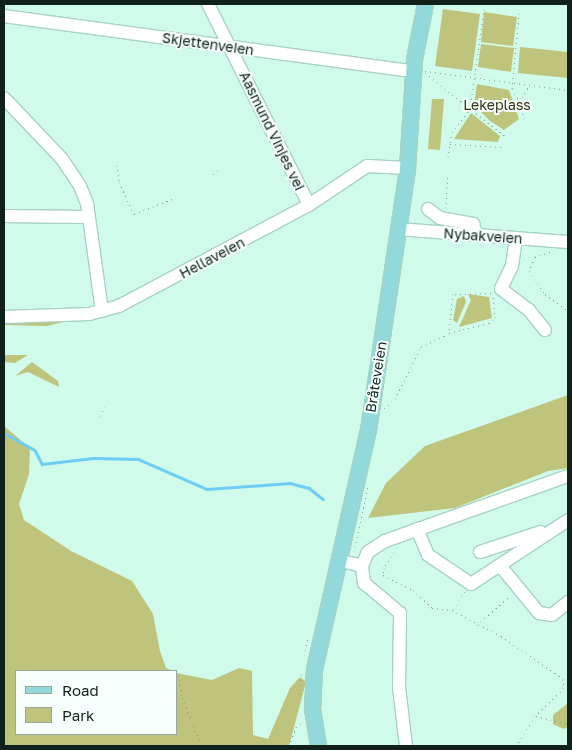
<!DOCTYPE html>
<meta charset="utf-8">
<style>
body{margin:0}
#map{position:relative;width:572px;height:750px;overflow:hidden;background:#d0faea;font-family:"Golos Text",sans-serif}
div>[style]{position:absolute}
.green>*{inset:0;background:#bfc47c}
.stream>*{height:2.5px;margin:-1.25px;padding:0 1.25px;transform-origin:1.25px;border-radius:1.25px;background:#6ecdf5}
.path>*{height:1px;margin-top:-0.5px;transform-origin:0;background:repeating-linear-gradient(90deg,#7b9a8f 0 1px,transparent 0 5px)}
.roads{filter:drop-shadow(1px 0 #a8d2c2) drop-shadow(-1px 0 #a8d2c2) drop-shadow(0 1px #a8d2c2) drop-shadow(0 -1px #a8d2c2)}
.minor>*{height:12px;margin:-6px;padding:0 6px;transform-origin:6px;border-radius:6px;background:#fff}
.major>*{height:15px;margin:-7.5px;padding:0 7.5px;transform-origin:7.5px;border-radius:7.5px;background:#92d9db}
span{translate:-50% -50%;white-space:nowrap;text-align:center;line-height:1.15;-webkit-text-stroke:4px #f6fffb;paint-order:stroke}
.street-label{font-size:14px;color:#10211b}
.park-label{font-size:14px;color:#323410}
.frame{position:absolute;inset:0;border:5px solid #10211b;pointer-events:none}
.legend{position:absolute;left:15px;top:670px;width:162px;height:65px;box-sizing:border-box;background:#f6fffb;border:1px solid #9aa6a1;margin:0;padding:6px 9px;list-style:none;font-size:15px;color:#10211b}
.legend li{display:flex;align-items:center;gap:10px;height:25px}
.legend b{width:25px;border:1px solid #9aa6a1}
</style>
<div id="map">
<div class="green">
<div style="clip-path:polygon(443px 9px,480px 14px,472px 71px,435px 66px)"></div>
<div style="clip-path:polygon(484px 12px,517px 17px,513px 46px,481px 42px)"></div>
<div style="clip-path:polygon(481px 44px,514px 48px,511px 72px,478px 67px)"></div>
<div style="clip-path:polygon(520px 47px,568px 52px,568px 78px,518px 73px)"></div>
<div style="clip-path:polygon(477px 84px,509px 90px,519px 119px,504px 130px,490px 121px,474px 105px)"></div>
<div style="clip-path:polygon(432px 99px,444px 99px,440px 150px,428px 149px)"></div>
<div style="clip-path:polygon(471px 113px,500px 136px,498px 142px,454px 139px)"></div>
<div style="clip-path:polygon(468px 294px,489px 297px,492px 318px,459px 327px,471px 300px)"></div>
<div style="clip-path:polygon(464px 296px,466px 302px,457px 323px,453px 320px,457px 299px)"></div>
<div style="clip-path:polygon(4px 320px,71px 320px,47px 326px,4px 325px)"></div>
<div style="clip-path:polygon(4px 355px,28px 355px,15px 363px,4px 362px)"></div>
<div style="clip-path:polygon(32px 362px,58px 381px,59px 387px,28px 372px,15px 376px)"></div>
<div style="clip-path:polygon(568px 395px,568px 468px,548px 471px,455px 508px,368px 518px,386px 483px,425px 446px)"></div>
<div style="clip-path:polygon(4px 426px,30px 448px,29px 474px,19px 504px,24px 520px,71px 551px,132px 581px,153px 614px,160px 651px,166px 668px,173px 671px,16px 671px,16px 734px,176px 734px,176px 673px,212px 680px,239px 668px,252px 671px,253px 735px,268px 739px,290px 688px,300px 677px,306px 682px,289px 746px,4px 746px)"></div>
<div style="clip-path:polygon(568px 703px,568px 727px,564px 729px,553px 724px,553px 715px)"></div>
</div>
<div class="stream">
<div style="left:4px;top:433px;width:35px;rotate:29deg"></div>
<div style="left:35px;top:450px;width:16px;rotate:63deg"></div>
<div style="left:42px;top:464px;width:51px;rotate:-6.7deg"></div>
<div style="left:93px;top:458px;width:45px;rotate:1.3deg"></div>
<div style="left:138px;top:459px;width:75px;rotate:23.5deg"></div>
<div style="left:207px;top:489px;width:83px;rotate:-4.1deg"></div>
<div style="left:290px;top:483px;width:20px;rotate:15deg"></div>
<div style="left:309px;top:488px;width:18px;rotate:38deg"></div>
</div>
<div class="path">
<div style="left:519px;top:13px;width:76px;rotate:95.3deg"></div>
<div style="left:512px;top:89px;width:15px;rotate:58deg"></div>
<div style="left:425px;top:71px;width:144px;rotate:7.6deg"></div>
<div style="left:425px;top:73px;width:102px;rotate:38.2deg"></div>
<div style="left:524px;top:119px;width:17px;rotate:-103deg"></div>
<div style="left:520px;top:102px;width:18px;rotate:-61deg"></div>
<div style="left:568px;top:128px;width:1px;rotate:-90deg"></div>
<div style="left:450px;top:144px;width:51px;rotate:3.4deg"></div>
<div style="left:448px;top:157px;width:25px;rotate:-81deg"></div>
<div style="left:452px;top:132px;width:29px;rotate:-52deg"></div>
<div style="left:470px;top:109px;width:101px;rotate:-82deg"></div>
<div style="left:117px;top:165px;width:17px;rotate:83deg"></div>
<div style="left:119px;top:182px;width:35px;rotate:65deg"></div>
<div style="left:134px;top:214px;width:41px;rotate:-21.5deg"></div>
<div style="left:213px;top:174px;width:9px;rotate:-41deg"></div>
<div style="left:446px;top:208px;width:34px;rotate:-87deg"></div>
<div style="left:550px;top:252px;width:16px;rotate:162deg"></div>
<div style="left:535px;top:257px;width:15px;rotate:113deg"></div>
<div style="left:529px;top:271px;width:28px;rotate:55deg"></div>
<div style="left:545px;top:294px;width:29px;rotate:36deg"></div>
<div style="left:491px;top:293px;width:38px;rotate:178deg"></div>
<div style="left:453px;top:294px;width:39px;rotate:96deg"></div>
<div style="left:449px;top:333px;width:41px;rotate:-14deg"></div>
<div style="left:489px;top:323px;width:8px;rotate:-40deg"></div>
<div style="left:495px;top:318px;width:22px;rotate:-95deg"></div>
<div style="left:384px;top:408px;width:14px;rotate:-39deg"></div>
<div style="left:395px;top:399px;width:58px;rotate:-63.4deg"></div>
<div style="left:421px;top:347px;width:30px;rotate:-26deg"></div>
<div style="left:100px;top:416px;width:10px;rotate:-61deg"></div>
<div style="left:397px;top:548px;width:23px;rotate:124deg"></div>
<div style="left:384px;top:567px;width:8px;rotate:97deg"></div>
<div style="left:383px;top:575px;width:34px;rotate:27deg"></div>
<div style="left:413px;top:590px;width:26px;rotate:43deg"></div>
<div style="left:432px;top:608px;width:20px;rotate:6deg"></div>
<div style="left:452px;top:610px;width:55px;rotate:28deg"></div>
<div style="left:501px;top:636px;width:75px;rotate:34.7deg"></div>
<div style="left:563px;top:679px;width:9px;rotate:84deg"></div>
<div style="left:564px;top:688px;width:40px;rotate:136deg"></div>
<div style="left:535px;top:716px;width:36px;rotate:122deg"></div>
<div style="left:354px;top:552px;width:67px;rotate:-78deg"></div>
<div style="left:453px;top:609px;width:21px;rotate:-55deg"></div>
<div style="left:477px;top:625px;width:45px;rotate:-41.4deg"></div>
<div style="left:304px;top:655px;width:18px;rotate:-77deg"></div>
<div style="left:179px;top:675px;width:23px;rotate:83deg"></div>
<div style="left:182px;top:698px;width:52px;rotate:67.4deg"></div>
<div style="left:300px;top:695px;width:21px;rotate:-87deg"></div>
<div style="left:536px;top:716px;width:33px;rotate:14deg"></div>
<div style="left:289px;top:746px;width:20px;rotate:-70deg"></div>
<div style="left:296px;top:727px;width:8px;rotate:-40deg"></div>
</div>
<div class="roads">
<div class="minor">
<div style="left:208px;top:4px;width:225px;rotate:63.3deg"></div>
<div style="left:4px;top:16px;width:413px;rotate:7.7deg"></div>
<div style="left:4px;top:98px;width:84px;rotate:46.4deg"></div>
<div style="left:62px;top:159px;width:32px;rotate:56deg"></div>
<div style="left:80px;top:186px;width:18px;rotate:68deg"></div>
<div style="left:87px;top:203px;width:109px;rotate:82.1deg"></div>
<div style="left:428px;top:209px;width:15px;rotate:37deg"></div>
<div style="left:440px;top:218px;width:34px;rotate:10deg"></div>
<div style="left:473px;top:224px;width:11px;rotate:75deg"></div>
<div style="left:4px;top:216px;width:84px;rotate:0.7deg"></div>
<div style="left:398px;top:229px;width:170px;rotate:4.4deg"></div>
<div style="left:516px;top:238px;width:28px;rotate:98deg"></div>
<div style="left:512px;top:266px;width:25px;rotate:116deg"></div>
<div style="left:501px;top:289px;width:34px;rotate:37deg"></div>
<div style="left:528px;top:309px;width:27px;rotate:51deg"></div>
<div style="left:4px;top:317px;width:85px;rotate:-2deg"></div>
<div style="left:89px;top:314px;width:31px;rotate:-15deg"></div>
<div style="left:119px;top:306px;width:215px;rotate:-28deg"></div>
<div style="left:309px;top:205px;width:70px;rotate:-33.9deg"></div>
<div style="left:367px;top:166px;width:40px;rotate:2.9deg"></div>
<div style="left:417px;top:529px;width:28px;rotate:67deg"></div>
<div style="left:428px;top:555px;width:52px;rotate:34deg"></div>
<div style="left:471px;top:584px;width:116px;rotate:-33.4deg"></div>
<div style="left:480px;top:552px;width:64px;rotate:-18.2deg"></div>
<div style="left:341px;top:561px;width:22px;rotate:13deg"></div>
<div style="left:502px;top:568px;width:58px;rotate:50.6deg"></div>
<div style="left:539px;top:613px;width:13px;rotate:9deg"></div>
<div style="left:552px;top:615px;width:21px;rotate:-39deg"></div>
<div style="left:406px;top:746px;width:59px;rotate:-96.8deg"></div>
<div style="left:399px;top:687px;width:74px;rotate:-89.2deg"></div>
<div style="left:400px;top:613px;width:47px;rotate:-140.2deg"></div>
<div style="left:364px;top:583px;width:17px;rotate:-97deg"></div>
<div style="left:362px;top:566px;width:15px;rotate:-67deg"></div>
<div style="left:368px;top:552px;width:20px;rotate:-33deg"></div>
<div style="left:385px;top:541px;width:194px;rotate:-19.6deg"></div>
</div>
<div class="major">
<div style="left:318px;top:746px;width:36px;rotate:-99deg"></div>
<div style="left:312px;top:710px;width:41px;rotate:-87.2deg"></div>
<div style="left:314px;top:669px;width:245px;rotate:-77.3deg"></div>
<div style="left:368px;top:430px;width:265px;rotate:-81.5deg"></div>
<div style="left:407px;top:168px;width:109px;rotate:-86.3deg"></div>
<div style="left:414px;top:59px;width:56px;rotate:-78.7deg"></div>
</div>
</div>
<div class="street-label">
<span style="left:208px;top:44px;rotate:8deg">Skjettenveien</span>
<span style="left:272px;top:131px;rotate:64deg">Aasmund Vinjes vei</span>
<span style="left:483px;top:236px;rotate:4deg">Nybakveien</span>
<span style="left:212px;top:258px;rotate:-28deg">Hellaveien</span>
<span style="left:376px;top:377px;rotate:-81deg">Bråteveien</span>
</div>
<div class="park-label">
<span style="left:497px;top:105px">Lekeplass</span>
</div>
<div class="frame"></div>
<ul class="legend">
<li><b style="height:6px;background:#92d9db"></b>Road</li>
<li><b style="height:14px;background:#bfc47c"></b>Park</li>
</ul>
</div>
